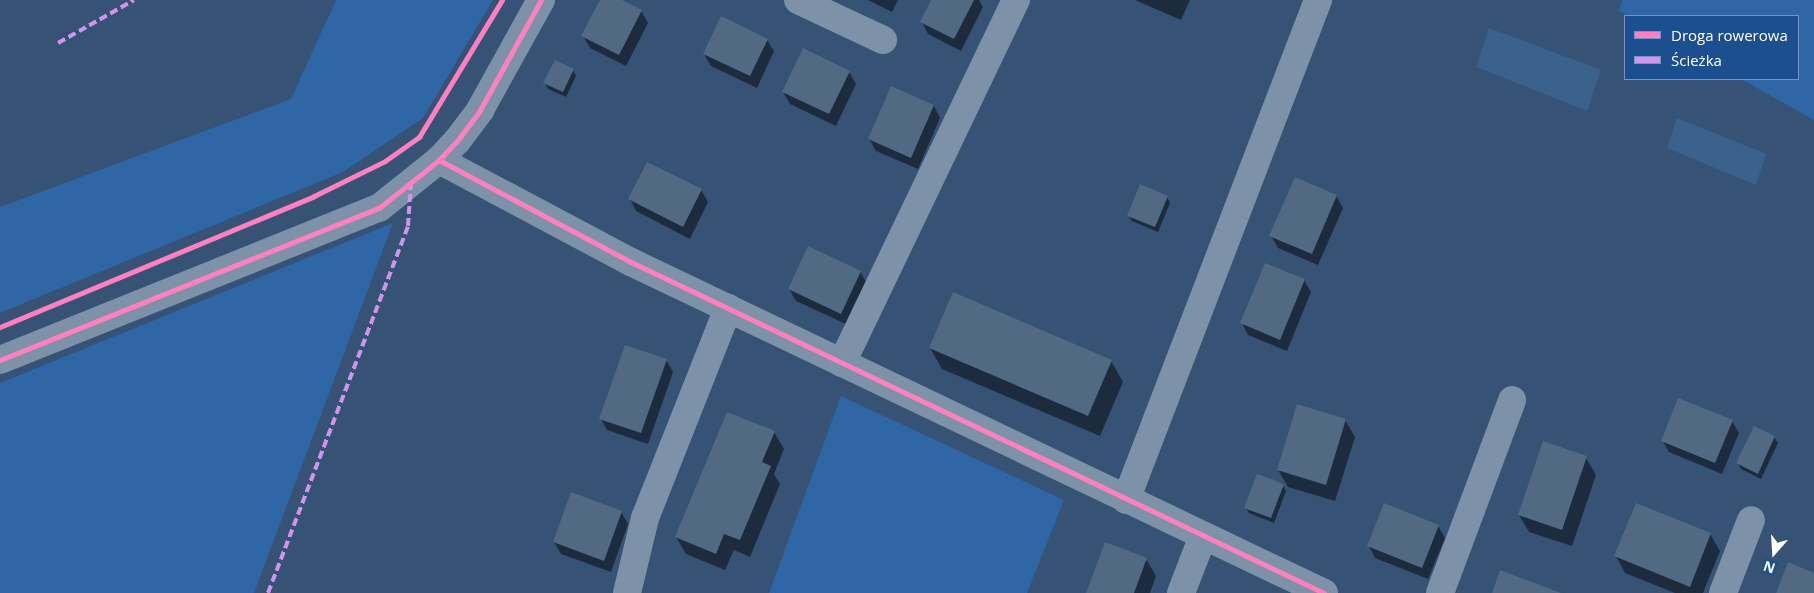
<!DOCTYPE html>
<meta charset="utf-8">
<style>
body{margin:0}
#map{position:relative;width:1814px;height:593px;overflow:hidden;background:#365274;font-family:"Open Sans",sans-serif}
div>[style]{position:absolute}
.green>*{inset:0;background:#2f66a5}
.water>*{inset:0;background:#3b618d}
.shadow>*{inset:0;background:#0007}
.building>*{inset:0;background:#526984}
.minor>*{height:28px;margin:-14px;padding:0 14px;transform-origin:14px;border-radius:14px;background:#7d92a8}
.quiet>*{height:4px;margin-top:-2px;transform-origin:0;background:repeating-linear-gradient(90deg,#d193ec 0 8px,transparent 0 12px)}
.cycleway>*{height:5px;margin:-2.5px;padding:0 2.5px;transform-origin:2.5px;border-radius:2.5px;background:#ff80c0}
span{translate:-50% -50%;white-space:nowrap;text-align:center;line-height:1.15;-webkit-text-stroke:4.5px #1b4f8f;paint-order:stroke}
.legend{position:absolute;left:1624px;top:15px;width:175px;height:65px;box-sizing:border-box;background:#1b4f8f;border:1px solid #7695bc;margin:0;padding:6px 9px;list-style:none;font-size:15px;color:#fff}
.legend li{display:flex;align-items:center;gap:10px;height:25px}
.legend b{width:25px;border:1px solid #7695bc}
.north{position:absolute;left:1749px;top:528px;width:50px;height:50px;-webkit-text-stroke:4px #1b4f8f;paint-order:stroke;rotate:199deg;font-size:14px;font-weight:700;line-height:20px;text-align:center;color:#fff}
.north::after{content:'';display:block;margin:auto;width:18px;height:22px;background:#fff;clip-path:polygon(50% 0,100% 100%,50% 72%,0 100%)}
</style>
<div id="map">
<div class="green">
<div style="clip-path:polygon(336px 0,493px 0,423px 118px,343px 172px,0 313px,0 207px,291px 99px)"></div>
<div style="clip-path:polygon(1622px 0,1814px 0,1814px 120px,1741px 79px,1798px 79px,1798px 16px,1629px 16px,1619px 11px)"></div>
<div style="clip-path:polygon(393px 223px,254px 593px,0 593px,0 383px)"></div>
<div style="clip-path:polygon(841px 396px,1064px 500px,1027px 593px,769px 593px)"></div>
</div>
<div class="water">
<div style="clip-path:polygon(1489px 28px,1601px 70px,1587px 111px,1476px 67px)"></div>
<div style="clip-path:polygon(1677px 118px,1766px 154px,1756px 185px,1667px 148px)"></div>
</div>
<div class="shadow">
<div style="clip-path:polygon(601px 0,619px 0,641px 11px,648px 23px,626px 66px,590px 48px,583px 36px)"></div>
<div style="clip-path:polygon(868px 0,898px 0,892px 12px)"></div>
<div style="clip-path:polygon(933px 0,979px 0,983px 7px,961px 51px,928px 34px,922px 22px)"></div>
<div style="clip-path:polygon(1135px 0,1190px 0,1181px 20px)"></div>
<div style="clip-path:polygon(767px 40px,774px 51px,757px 88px,711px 66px,704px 54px)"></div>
<div style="clip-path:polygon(573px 70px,576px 76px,566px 97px,548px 89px,545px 83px)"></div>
<div style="clip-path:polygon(849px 72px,856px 84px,836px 126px,790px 104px,783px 92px)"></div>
<div style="clip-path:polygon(934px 106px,940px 118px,918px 169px,876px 151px,869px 139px)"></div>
<div style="clip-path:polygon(701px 190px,708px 202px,690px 239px,636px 211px,630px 199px)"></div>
<div style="clip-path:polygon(1336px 196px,1343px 208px,1318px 265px,1278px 248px,1271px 236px)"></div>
<div style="clip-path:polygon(1167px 197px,1170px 203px,1158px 232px,1132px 221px,1128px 216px)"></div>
<div style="clip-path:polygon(1266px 264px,1304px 280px,1311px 292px,1287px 351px,1248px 335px,1242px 323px)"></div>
<div style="clip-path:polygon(860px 272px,867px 283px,848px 325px,796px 301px,789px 289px)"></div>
<div style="clip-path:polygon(930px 348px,1111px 361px,1123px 382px,1100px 436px,942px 369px)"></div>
<div style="clip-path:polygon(666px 360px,673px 372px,648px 444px,607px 430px,601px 419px)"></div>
<div style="clip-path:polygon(1345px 420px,1355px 437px,1335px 501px,1288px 487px,1278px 470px)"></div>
<div style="clip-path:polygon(1732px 421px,1739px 433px,1722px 474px,1669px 452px,1662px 440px)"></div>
<div style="clip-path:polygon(774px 432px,784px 449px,774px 474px,780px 484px,750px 557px,734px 550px,725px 570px,686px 554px,676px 537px)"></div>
<div style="clip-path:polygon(1774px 437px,1778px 443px,1761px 479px,1741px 469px,1738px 463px)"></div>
<div style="clip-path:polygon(1586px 458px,1596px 475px,1572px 546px,1529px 532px,1519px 515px)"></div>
<div style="clip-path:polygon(1283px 485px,1286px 491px,1274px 523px,1249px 513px,1246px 508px)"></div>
<div style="clip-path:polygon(621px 512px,628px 524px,611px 572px,561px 554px,554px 542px)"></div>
<div style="clip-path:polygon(1438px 526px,1445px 538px,1428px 579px,1375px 558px,1369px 546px)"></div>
<div style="clip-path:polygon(1710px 534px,1720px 551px,1703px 593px,1675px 593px,1625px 573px,1616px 556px)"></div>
<div style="clip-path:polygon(1146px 559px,1156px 576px,1150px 593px,1087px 593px)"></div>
</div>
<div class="building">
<div style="clip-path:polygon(600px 0,622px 0,642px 10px,619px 55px,581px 36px)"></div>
<div style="clip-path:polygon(931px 0,974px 0,954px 39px,920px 22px)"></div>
<div style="clip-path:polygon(721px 16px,768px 39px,750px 76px,703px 54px)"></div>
<div style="clip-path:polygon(803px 48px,850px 71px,829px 114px,782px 92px)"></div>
<div style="clip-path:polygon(555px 60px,574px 69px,563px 92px,543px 83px)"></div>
<div style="clip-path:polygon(891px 86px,934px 105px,911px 158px,868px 139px)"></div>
<div style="clip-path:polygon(647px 162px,702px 189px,683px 227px,628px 199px)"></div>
<div style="clip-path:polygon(1295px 177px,1337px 195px,1312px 254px,1269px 236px)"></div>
<div style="clip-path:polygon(1140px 184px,1168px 196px,1155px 227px,1127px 216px)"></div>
<div style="clip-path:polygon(808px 246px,861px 271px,841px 314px,788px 289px)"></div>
<div style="clip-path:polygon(1265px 263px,1305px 279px,1280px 340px,1240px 323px)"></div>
<div style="clip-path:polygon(953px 292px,1112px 360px,1088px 416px,929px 348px)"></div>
<div style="clip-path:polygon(625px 345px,667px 359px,641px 433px,599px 419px)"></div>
<div style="clip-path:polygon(1678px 398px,1733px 420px,1715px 463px,1661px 441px)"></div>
<div style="clip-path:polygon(1297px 404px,1346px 419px,1326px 485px,1277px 470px)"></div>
<div style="clip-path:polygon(727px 412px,775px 431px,762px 462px,771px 466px,740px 540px,724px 534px,716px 554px,675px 537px)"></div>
<div style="clip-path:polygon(1754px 426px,1775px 436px,1758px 474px,1736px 463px)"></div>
<div style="clip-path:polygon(1543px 441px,1587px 456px,1562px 530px,1518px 515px)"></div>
<div style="clip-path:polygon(1257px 474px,1284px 484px,1271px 518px,1244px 508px)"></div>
<div style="clip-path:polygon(571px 492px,622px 511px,604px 561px,553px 542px)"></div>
<div style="clip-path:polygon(1384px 503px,1439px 525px,1422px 568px,1367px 546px)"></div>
<div style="clip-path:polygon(1636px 503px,1711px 533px,1690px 587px,1614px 556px)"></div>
<div style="clip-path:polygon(1105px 542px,1147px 558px,1134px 593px,1086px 593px)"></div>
<div style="clip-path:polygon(1788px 562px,1814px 573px,1814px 593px,1776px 593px)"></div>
<div style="clip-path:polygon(1500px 570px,1561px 593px,1492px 593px)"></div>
</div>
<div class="minor">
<div style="left:798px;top:0;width:94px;rotate:25.2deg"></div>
<div style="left:439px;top:160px;width:217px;rotate:28deg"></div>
<div style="left:631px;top:262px;width:768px;rotate:25.53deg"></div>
<div style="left:0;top:360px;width:408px;rotate:-21.9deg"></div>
<div style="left:379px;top:208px;width:77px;rotate:-38.7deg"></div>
<div style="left:439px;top:160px;width:26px;rotate:-47deg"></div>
<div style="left:457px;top:141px;width:39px;rotate:-53deg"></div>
<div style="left:480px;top:110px;width:126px;rotate:-61deg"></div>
<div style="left:842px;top:363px;width:403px;rotate:-64.4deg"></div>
<div style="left:1126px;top:500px;width:536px;rotate:-68.99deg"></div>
<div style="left:627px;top:593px;width:77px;rotate:-76.5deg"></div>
<div style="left:645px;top:518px;width:226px;rotate:-68.4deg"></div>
<div style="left:1181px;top:593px;width:61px;rotate:-68.9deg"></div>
<div style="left:1440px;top:593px;width:206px;rotate:-69.5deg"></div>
<div style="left:1723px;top:593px;width:78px;rotate:-69deg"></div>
</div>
<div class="quiet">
<div style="left:58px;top:43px;width:87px;rotate:-29.5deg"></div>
<div style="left:268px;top:593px;width:393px;rotate:-69.1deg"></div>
<div style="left:408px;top:226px;width:44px;rotate:-86.1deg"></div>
</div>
<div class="cycleway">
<div style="left:439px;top:160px;width:217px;rotate:28deg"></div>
<div style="left:631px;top:262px;width:768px;rotate:25.53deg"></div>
<div style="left:0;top:327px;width:340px;rotate:-22.6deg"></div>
<div style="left:314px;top:196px;width:79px;rotate:-26.2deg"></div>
<div style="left:385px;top:161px;width:42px;rotate:-35.2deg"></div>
<div style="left:419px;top:137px;width:160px;rotate:-58.8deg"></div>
<div style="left:0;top:360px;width:408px;rotate:-21.9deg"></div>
<div style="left:379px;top:208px;width:77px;rotate:-38.7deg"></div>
<div style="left:439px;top:160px;width:26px;rotate:-47deg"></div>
<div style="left:457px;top:141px;width:39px;rotate:-53deg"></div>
<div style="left:480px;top:110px;width:126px;rotate:-61deg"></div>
</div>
<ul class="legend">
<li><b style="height:6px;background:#ff80c0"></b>Droga rowerowa</li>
<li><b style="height:6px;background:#d193ec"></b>Ścieżka</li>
</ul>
<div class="north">N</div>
</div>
